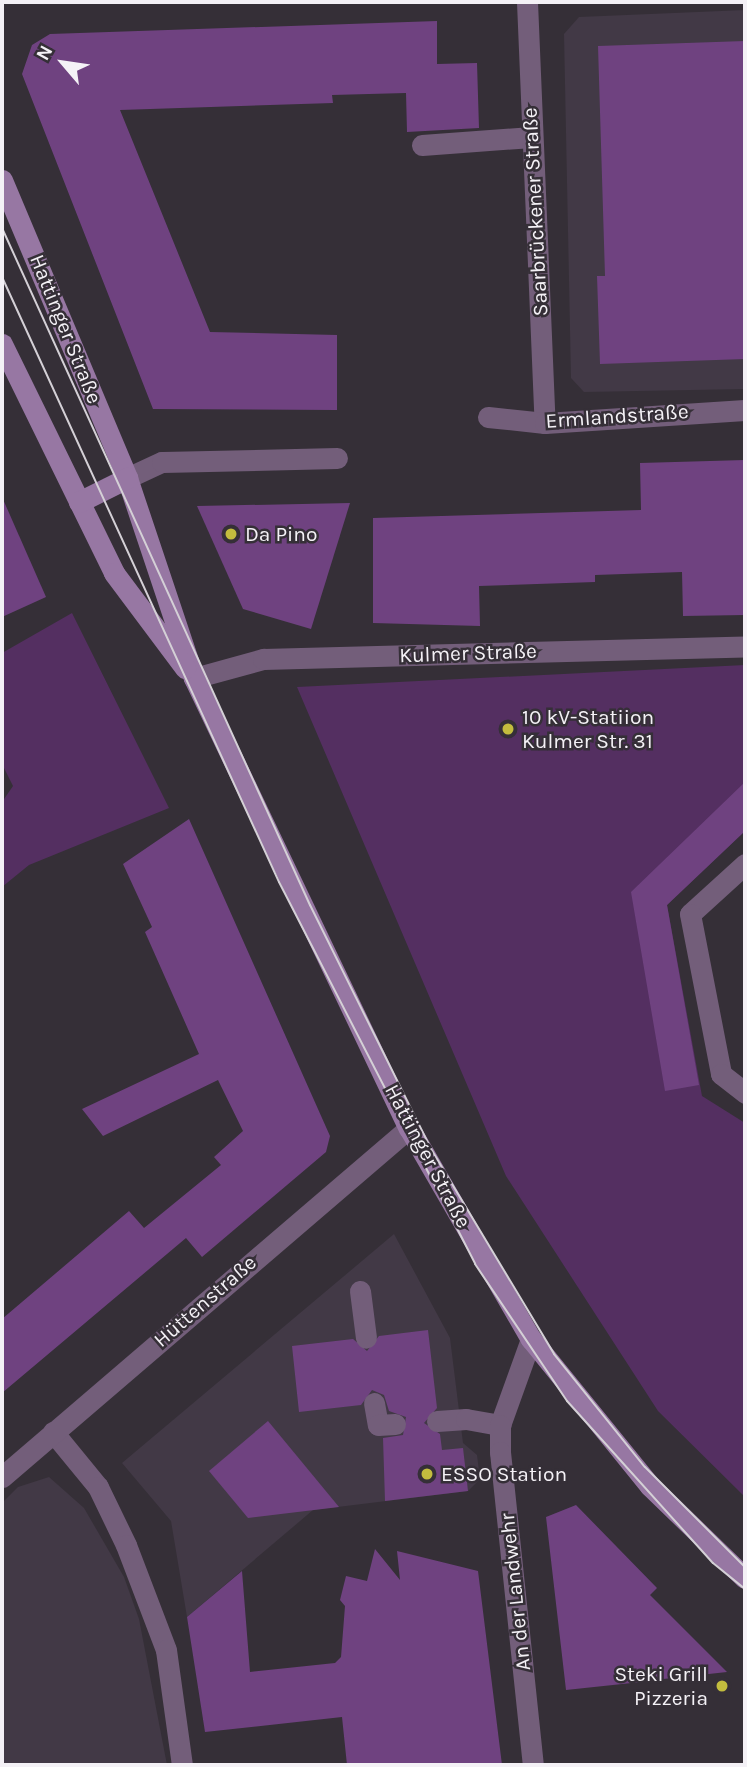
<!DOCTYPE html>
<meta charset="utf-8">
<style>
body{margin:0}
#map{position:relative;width:747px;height:1767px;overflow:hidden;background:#352f37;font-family:Karla,sans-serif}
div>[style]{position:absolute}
.built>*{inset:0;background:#423946}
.green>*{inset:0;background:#542f61}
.building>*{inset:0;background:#6f4280}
.lane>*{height:21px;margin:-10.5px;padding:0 10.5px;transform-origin:10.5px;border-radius:10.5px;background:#735e7a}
.street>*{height:21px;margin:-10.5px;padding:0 10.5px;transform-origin:10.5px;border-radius:10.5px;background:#735e7a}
.secondary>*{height:21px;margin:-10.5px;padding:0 10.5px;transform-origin:10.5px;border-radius:10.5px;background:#9777a3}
.tram>*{height:2px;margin:-1px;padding:0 1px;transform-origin:1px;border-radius:1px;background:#d4d0d6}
.dots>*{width:19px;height:19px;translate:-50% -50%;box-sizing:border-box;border:4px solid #352f37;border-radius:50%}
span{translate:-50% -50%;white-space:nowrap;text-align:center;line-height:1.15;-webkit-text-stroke:5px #352f37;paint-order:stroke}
.street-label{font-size:21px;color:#f4f1f6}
.poi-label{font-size:21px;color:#f4f1f6}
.left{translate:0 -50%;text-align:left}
.right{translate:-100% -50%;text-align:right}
.frame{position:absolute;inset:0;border:4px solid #f4f1f6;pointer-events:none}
.north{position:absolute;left:28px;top:28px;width:70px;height:70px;-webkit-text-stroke:5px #352f37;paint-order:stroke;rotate:299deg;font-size:19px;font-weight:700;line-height:28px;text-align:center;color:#f4f1f6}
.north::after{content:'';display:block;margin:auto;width:24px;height:32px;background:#f4f1f6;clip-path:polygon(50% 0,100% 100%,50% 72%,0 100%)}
</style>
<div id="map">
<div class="built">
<div style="clip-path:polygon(745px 10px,745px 389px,584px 392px,571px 378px,564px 34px,579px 17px)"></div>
<div style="clip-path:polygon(394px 1234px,450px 1338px,463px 1443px,477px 1455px,480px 1479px,468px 1491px,313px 1510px,187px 1617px,171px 1521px,122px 1463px)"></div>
<div style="clip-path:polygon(49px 1477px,84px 1508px,124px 1577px,139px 1619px,167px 1765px,2px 1765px,2px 1503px,18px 1487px)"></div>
</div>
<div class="green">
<div style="clip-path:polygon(72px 613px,169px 808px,29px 865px,2px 887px,2px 802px,13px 786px,2px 764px,2px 653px)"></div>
<div style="clip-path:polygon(745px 665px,745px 831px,667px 905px,702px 1096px,745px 1123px,745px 1497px,658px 1411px,506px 1176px,297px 687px)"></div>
</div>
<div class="building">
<div style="clip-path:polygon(437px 21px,437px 64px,477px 63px,479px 128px,407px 132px,406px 93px,332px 95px,333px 103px,120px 110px,210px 332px,337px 335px,337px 410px,153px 409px,22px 74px,32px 45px,50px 34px)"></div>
<div style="clip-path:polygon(745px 41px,745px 359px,600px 364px,597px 276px,605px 276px,598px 46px)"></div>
<div style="clip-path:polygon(745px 460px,745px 615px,683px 616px,682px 572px,595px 575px,595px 582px,479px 586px,480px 626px,373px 623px,373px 518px,641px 510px,640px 463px)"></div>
<div style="clip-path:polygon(2px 497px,46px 597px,2px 617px)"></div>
<div style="clip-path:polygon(350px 503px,311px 629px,243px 609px,197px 506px)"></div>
<div style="clip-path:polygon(745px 782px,745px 831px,667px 905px,699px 1085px,665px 1091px,631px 892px)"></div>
<div style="clip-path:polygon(189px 819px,330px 1136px,326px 1152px,202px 1257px,186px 1238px,2px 1393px,2px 1319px,129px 1211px,144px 1228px,221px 1165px,214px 1157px,243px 1131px,218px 1080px,103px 1136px,82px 1109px,199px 1054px,145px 932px,152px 927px,123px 864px)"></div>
<div style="clip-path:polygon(428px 1330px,437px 1408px,424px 1423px,440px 1434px,442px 1450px,463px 1448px,468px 1491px,385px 1501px,383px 1438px,403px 1435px,406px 1417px,389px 1411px,384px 1395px,372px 1390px,361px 1405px,299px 1412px,292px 1346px,353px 1339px,367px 1351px,379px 1336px)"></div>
<div style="clip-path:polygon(268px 1421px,339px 1507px,248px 1518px,209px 1471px)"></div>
<div style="clip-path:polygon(576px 1505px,657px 1588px,650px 1595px,727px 1672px,645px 1681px,641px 1677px,641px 1682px,566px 1690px,546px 1517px)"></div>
<div style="clip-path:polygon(375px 1549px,400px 1580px,397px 1551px,478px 1571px,502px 1765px,347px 1765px,342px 1717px,205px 1732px,187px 1617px,242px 1571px,250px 1672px,335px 1663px,341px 1657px,345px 1606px,340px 1600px,346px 1576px,367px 1581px)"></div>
</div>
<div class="lane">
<div style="left:422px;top:145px;width:110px;rotate:-4.2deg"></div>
<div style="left:745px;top:864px;width:74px;rotate:137.7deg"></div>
<div style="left:690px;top:914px;width:163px;rotate:79deg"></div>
<div style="left:721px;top:1074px;width:31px;rotate:38deg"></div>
<div style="left:360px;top:1291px;width:47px;rotate:82.7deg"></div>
<div style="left:374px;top:1403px;width:22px;rotate:80deg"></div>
<div style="left:378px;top:1425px;width:17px;rotate:-3deg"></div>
<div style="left:437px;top:1421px;width:29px;rotate:-4deg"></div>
<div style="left:466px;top:1419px;width:35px;rotate:10deg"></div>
<div style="left:53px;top:1432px;width:71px;rotate:50.7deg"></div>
<div style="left:98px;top:1487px;width:64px;rotate:64.2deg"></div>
<div style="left:126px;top:1545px;width:112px;rotate:69.1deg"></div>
<div style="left:166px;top:1650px;width:116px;rotate:82.1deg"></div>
</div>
<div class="street">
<div style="left:527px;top:2px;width:421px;rotate:87.6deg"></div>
<div style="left:488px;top:417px;width:57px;rotate:6deg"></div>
<div style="left:545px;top:423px;width:200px;rotate:-3.7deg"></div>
<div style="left:127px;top:478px;width:38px;rotate:-25deg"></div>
<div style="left:162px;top:462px;width:175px;rotate:-1.3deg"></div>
<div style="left:194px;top:678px;width:72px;rotate:-15.4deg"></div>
<div style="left:263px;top:659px;width:482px;rotate:-1.5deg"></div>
<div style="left:531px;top:1339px;width:91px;rotate:109.8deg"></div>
<div style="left:500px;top:1425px;width:27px;rotate:90deg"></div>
<div style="left:500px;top:1452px;width:315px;rotate:84deg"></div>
<div style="left:2px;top:1477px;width:536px;rotate:-40.61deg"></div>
</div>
<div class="secondary">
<div style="left:2px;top:180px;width:323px;rotate:67.2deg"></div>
<div style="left:127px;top:478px;width:211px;rotate:71.5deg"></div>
<div style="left:194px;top:678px;width:499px;rotate:64.5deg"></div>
<div style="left:409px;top:1128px;width:244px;rotate:60deg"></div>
<div style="left:531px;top:1339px;width:189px;rotate:51deg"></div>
<div style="left:650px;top:1486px;width:132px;rotate:44.1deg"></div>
<div style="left:2px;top:344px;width:255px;rotate:63.9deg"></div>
<div style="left:114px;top:573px;width:119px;rotate:53.2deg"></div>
<div style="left:79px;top:502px;width:54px;rotate:-26.6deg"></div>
</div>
<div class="tram">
<div style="left:2px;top:228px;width:744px;rotate:65.54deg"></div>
<div style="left:310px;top:905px;width:272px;rotate:63.6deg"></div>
<div style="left:431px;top:1149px;width:239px;rotate:59deg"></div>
<div style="left:554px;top:1354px;width:145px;rotate:51.2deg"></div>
<div style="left:645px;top:1467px;width:141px;rotate:45deg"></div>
<div style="left:2px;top:277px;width:665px;rotate:65.4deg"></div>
<div style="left:279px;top:882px;width:429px;rotate:62.8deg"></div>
<div style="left:475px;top:1264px;width:165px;rotate:56.1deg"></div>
<div style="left:567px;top:1401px;width:218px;rotate:48deg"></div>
<div style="left:713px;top:1563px;width:41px;rotate:39.1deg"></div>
</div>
<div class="dots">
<div style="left:231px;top:534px;background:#c3bd3e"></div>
<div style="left:508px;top:729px;background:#c3bd3e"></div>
<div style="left:427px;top:1474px;background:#c3bd3e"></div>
<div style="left:722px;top:1686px;background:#c3bd3e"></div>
</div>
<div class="street-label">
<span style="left:535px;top:212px;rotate:-93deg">Saarbrückener Straße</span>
<span style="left:66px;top:329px;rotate:68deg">Hattinger Straße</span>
<span style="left:617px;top:416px;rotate:-4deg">Ermlandstraße</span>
<span style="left:468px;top:653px;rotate:-2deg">Kulmer Straße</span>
<span style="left:428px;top:1156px;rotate:62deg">Hattinger Straße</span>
<span style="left:205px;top:1301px;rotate:-41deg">Hüttenstraße</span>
<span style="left:515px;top:1592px;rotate:-96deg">An der Landwehr</span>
</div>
<div class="poi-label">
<span class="left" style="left:245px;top:534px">Da Pino</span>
<span class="left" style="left:522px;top:729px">10 kV-Statiion<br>Kulmer Str. 31</span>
<span class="left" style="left:441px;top:1474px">ESSO Station</span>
<span class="right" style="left:708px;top:1686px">Steki Grill<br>Pizzeria</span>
</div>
<div class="frame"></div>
<div class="north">N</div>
</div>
